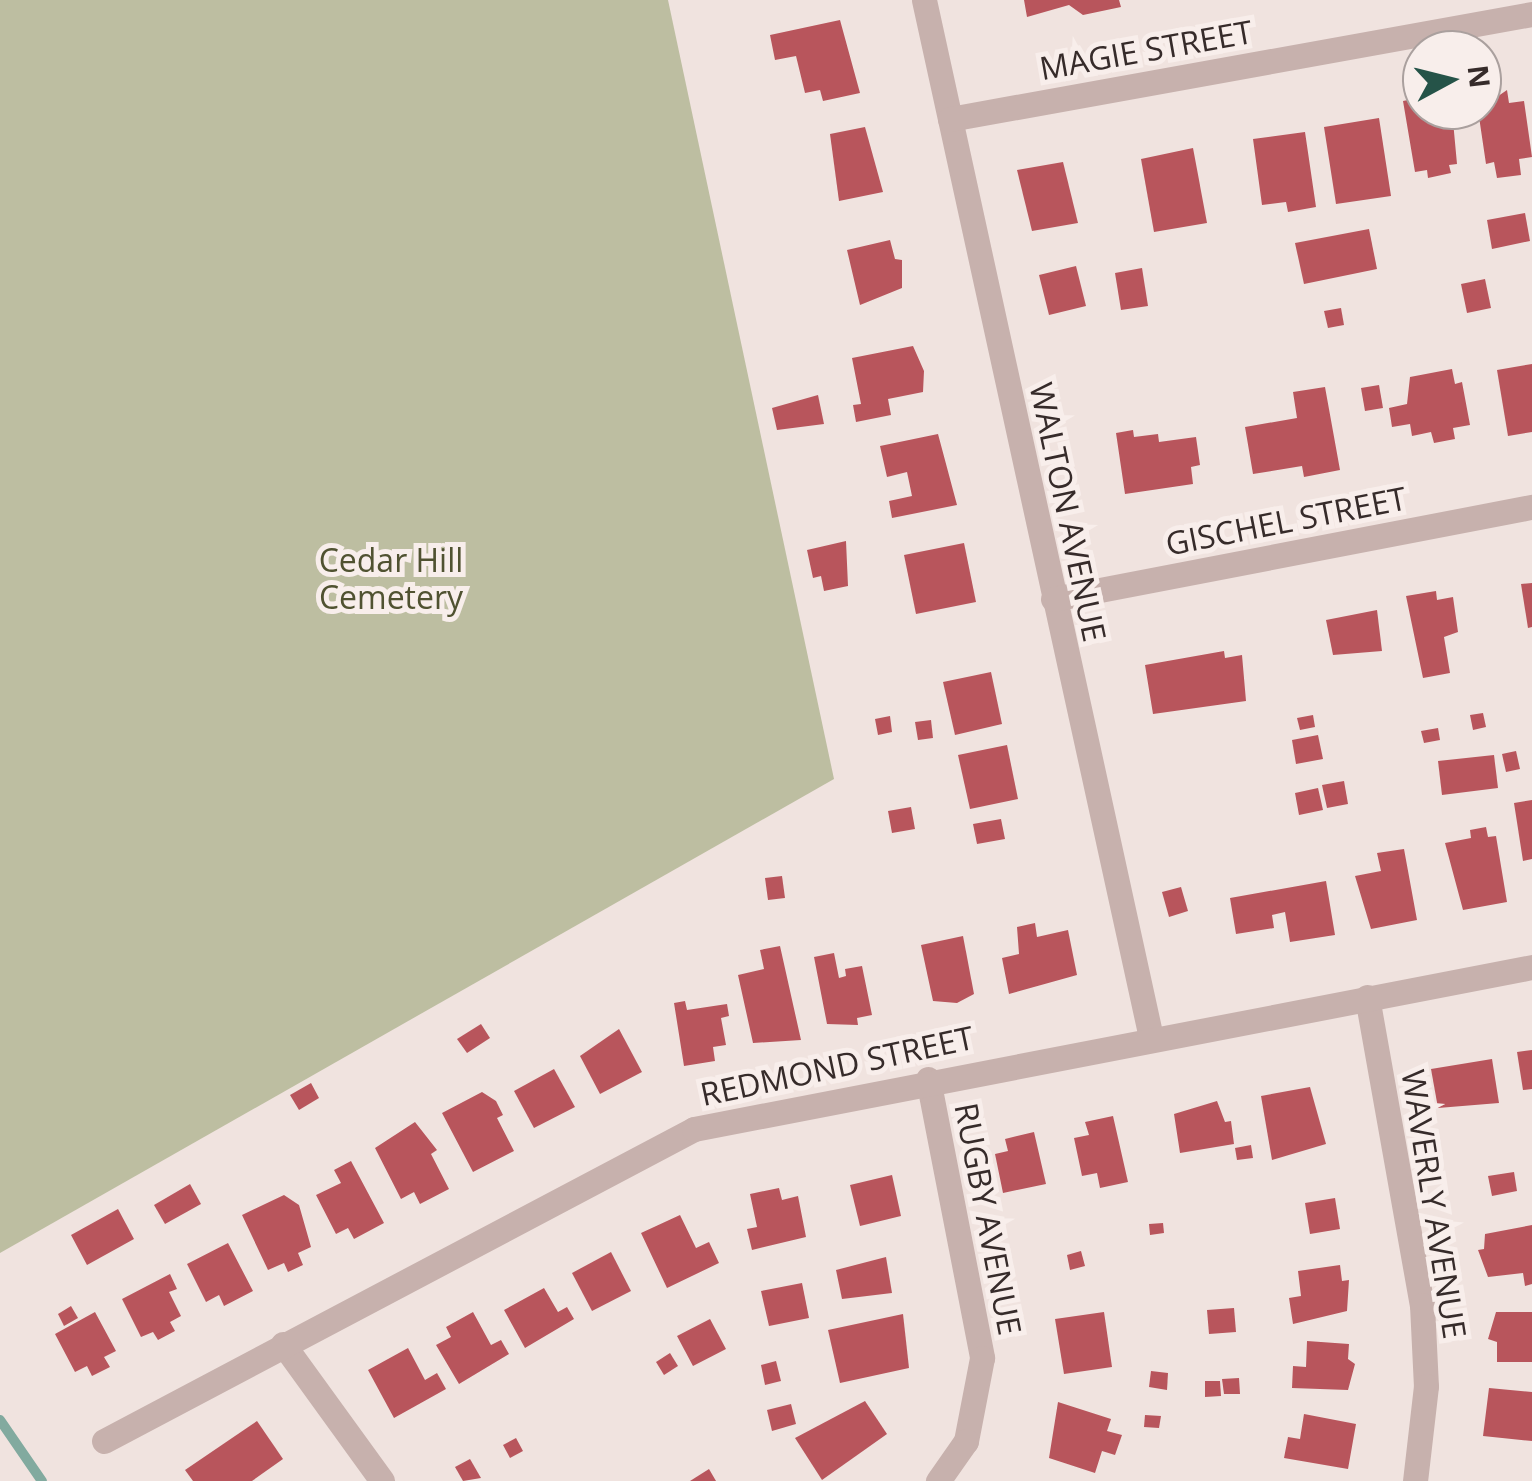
<!DOCTYPE html>
<style>
body{margin:0}
#map{position:relative;width:1532px;height:1481px;overflow:hidden;background:#f0e3df;font-family:"Open Sans",sans-serif}
div>[style]{position:absolute}
.green>*{inset:0;background:#bdbea1}
.stream>*{height:10px;margin:-5px;padding:0 5px;transform-origin:5px;border-radius:5px;background:#82aa9f}
.building>*{inset:0;background:#b8555c}
.minor>*{height:25px;margin:-12.5px;padding:0 12.5px;transform-origin:12.5px;border-radius:12.5px;background:#c7b1ad}
span{translate:-50% -50%;white-space:nowrap;text-align:center;line-height:1.15;-webkit-text-stroke:10px #f8eeeb;paint-order:stroke}
.street-label{font-size:32px;color:#362b2a}
.park-label{font-size:32px;color:#505231}
.north{position:absolute;left:1402px;top:30px;width:100px;height:100px;box-sizing:border-box;background:#f8eeeb;border:2px solid #aaa09e;border-radius:50%;rotate:83deg;font-size:28px;font-weight:700;line-height:40px;text-align:center;color:#362b2a}
.north::after{content:'';display:block;margin:auto;width:35px;height:45px;background:#255348;clip-path:polygon(50% 0,100% 100%,50% 72%,0 100%)}
</style>
<div id="map">
<div class="green">
<div style="clip-path:polygon(0 0,668px 0,834px 779px,0 1253px)"></div>
</div>
<div class="stream">
<div style="left:0;top:1420px;width:74px;rotate:55.5deg"></div>
</div>
<div class="building">
<div style="clip-path:polygon(1024px 0,1119px 0,1121px 7px,1083px 15px,1069px 5px,1027px 17px)"></div>
<div style="clip-path:polygon(840px 20px,860px 93px,823px 101px,820px 90px,805px 93px,796px 56px,775px 60px,770px 35px)"></div>
<div style="clip-path:polygon(1507px 90px,1509px 103px,1524px 101px,1532px 157px,1519px 159px,1521px 175px,1497px 178px,1494px 162px,1486px 164px,1478px 110px)"></div>
<div style="clip-path:polygon(1422px 97px,1422px 110px,1447px 110px,1453px 121px,1457px 164px,1449px 165px,1451px 173px,1428px 178px,1427px 170px,1415px 172px,1403px 101px)"></div>
<div style="clip-path:polygon(1379px 118px,1391px 196px,1336px 204px,1324px 127px)"></div>
<div style="clip-path:polygon(865px 127px,883px 192px,839px 201px,830px 134px)"></div>
<div style="clip-path:polygon(1305px 132px,1316px 207px,1288px 212px,1286px 202px,1262px 205px,1253px 139px)"></div>
<div style="clip-path:polygon(1193px 148px,1207px 223px,1154px 232px,1141px 159px)"></div>
<div style="clip-path:polygon(1063px 162px,1078px 223px,1032px 231px,1017px 170px)"></div>
<div style="clip-path:polygon(1525px 213px,1530px 241px,1492px 249px,1487px 220px)"></div>
<div style="clip-path:polygon(1369px 229px,1377px 269px,1304px 284px,1295px 243px)"></div>
<div style="clip-path:polygon(890px 240px,895px 259px,902px 260px,902px 288px,860px 305px,847px 250px)"></div>
<div style="clip-path:polygon(1076px 266px,1086px 306px,1049px 315px,1039px 275px)"></div>
<div style="clip-path:polygon(1142px 268px,1148px 306px,1121px 310px,1115px 273px)"></div>
<div style="clip-path:polygon(1485px 279px,1491px 308px,1467px 313px,1461px 284px)"></div>
<div style="clip-path:polygon(1341px 308px,1344px 325px,1328px 328px,1324px 311px)"></div>
<div style="clip-path:polygon(913px 346px,924px 371px,923px 392px,888px 399px,891px 415px,856px 422px,853px 405px,861px 404px,852px 358px)"></div>
<div style="clip-path:polygon(1532px 364px,1532px 432px,1508px 436px,1497px 370px)"></div>
<div style="clip-path:polygon(1452px 369px,1455px 384px,1462px 382px,1470px 425px,1453px 428px,1455px 439px,1434px 443px,1431px 432px,1412px 436px,1410px 424px,1392px 427px,1389px 408px,1407px 404px,1410px 377px)"></div>
<div style="clip-path:polygon(1379px 385px,1383px 408px,1365px 411px,1361px 388px)"></div>
<div style="clip-path:polygon(1325px 387px,1340px 470px,1304px 477px,1302px 466px,1253px 474px,1245px 427px,1297px 418px,1293px 392px)"></div>
<div style="clip-path:polygon(818px 395px,824px 424px,777px 430px,772px 408px)"></div>
<div style="clip-path:polygon(1133px 430px,1134px 437px,1158px 434px,1159px 442px,1196px 437px,1200px 465px,1191px 467px,1193px 484px,1125px 494px,1116px 433px)"></div>
<div style="clip-path:polygon(938px 434px,957px 505px,892px 518px,889px 501px,912px 496px,907px 472px,887px 477px,880px 446px)"></div>
<div style="clip-path:polygon(846px 541px,848px 586px,824px 591px,821px 576px,813px 578px,807px 550px)"></div>
<div style="clip-path:polygon(964px 543px,976px 602px,916px 614px,904px 555px)"></div>
<div style="clip-path:polygon(1532px 583px,1532px 627px,1528px 628px,1521px 584px)"></div>
<div style="clip-path:polygon(1436px 591px,1437px 600px,1453px 597px,1458px 632px,1444px 637px,1450px 673px,1423px 678px,1406px 596px)"></div>
<div style="clip-path:polygon(1377px 610px,1382px 651px,1333px 655px,1326px 620px)"></div>
<div style="clip-path:polygon(1224px 651px,1225px 658px,1242px 655px,1246px 701px,1153px 714px,1145px 665px)"></div>
<div style="clip-path:polygon(991px 672px,1002px 724px,955px 735px,943px 682px)"></div>
<div style="clip-path:polygon(1483px 713px,1486px 727px,1473px 730px,1470px 715px)"></div>
<div style="clip-path:polygon(1313px 715px,1315px 727px,1300px 730px,1297px 718px)"></div>
<div style="clip-path:polygon(890px 716px,892px 732px,878px 735px,875px 719px)"></div>
<div style="clip-path:polygon(931px 720px,933px 738px,918px 740px,915px 722px)"></div>
<div style="clip-path:polygon(1438px 728px,1440px 740px,1424px 743px,1421px 731px)"></div>
<div style="clip-path:polygon(1318px 735px,1323px 759px,1296px 764px,1292px 740px)"></div>
<div style="clip-path:polygon(1007px 745px,1018px 799px,970px 809px,958px 755px)"></div>
<div style="clip-path:polygon(1516px 751px,1520px 769px,1506px 772px,1502px 754px)"></div>
<div style="clip-path:polygon(1494px 755px,1498px 788px,1442px 795px,1438px 761px)"></div>
<div style="clip-path:polygon(1344px 781px,1348px 804px,1327px 808px,1322px 785px)"></div>
<div style="clip-path:polygon(1318px 788px,1323px 810px,1299px 815px,1295px 793px)"></div>
<div style="clip-path:polygon(1532px 800px,1532px 859px,1523px 861px,1514px 803px)"></div>
<div style="clip-path:polygon(911px 807px,915px 829px,892px 833px,888px 811px)"></div>
<div style="clip-path:polygon(1001px 819px,1005px 839px,977px 844px,973px 824px)"></div>
<div style="clip-path:polygon(1486px 827px,1488px 837px,1496px 836px,1507px 902px,1463px 910px,1445px 843px,1471px 838px,1470px 830px)"></div>
<div style="clip-path:polygon(1404px 849px,1417px 920px,1371px 929px,1355px 876px,1381px 871px,1377px 853px)"></div>
<div style="clip-path:polygon(782px 876px,785px 898px,768px 900px,765px 878px)"></div>
<div style="clip-path:polygon(1326px 881px,1335px 935px,1290px 942px,1285px 912px,1272px 915px,1274px 928px,1236px 934px,1230px 898px)"></div>
<div style="clip-path:polygon(1181px 887px,1188px 911px,1169px 917px,1162px 892px)"></div>
<div style="clip-path:polygon(1035px 923px,1037px 937px,1068px 930px,1077px 975px,1009px 994px,1002px 958px,1019px 954px,1017px 927px)"></div>
<div style="clip-path:polygon(963px 936px,974px 994px,957px 1003px,933px 1001px,921px 945px)"></div>
<div style="clip-path:polygon(780px 946px,801px 1040px,753px 1043px,738px 975px,764px 969px,760px 950px)"></div>
<div style="clip-path:polygon(834px 953px,839px 978px,846px 976px,845px 969px,862px 966px,872px 1015px,857px 1018px,858px 1025px,827px 1024px,814px 957px)"></div>
<div style="clip-path:polygon(685px 1001px,687px 1010px,727px 1004px,729px 1016px,721px 1018px,726px 1045px,713px 1047px,715px 1061px,684px 1066px,674px 1003px)"></div>
<div style="clip-path:polygon(481px 1024px,490px 1038px,467px 1053px,457px 1039px)"></div>
<div style="clip-path:polygon(619px 1029px,642px 1072px,600px 1094px,580px 1056px)"></div>
<div style="clip-path:polygon(1532px 1050px,1532px 1089px,1523px 1090px,1517px 1052px)"></div>
<div style="clip-path:polygon(1492px 1059px,1499px 1103px,1438px 1108px,1431px 1069px)"></div>
<div style="clip-path:polygon(554px 1069px,575px 1107px,534px 1128px,514px 1091px)"></div>
<div style="clip-path:polygon(311px 1083px,319px 1098px,299px 1110px,290px 1095px)"></div>
<div style="clip-path:polygon(1310px 1087px,1326px 1144px,1272px 1160px,1261px 1096px)"></div>
<div style="clip-path:polygon(482px 1092px,496px 1101px,503px 1115px,497px 1118px,514px 1151px,473px 1172px,442px 1113px)"></div>
<div style="clip-path:polygon(1217px 1101px,1225px 1122px,1231px 1121px,1234px 1144px,1180px 1153px,1174px 1114px)"></div>
<div style="clip-path:polygon(1113px 1116px,1128px 1182px,1100px 1188px,1097px 1173px,1082px 1176px,1074px 1138px,1089px 1135px,1085px 1122px)"></div>
<div style="clip-path:polygon(415px 1122px,437px 1150px,431px 1154px,449px 1189px,420px 1204px,414px 1192px,401px 1199px,375px 1148px)"></div>
<div style="clip-path:polygon(1034px 1132px,1046px 1184px,1003px 1193px,995px 1154px,1008px 1151px,1005px 1139px)"></div>
<div style="clip-path:polygon(1251px 1145px,1253px 1158px,1237px 1160px,1235px 1148px)"></div>
<div style="clip-path:polygon(351px 1161px,384px 1223px,354px 1239px,348px 1228px,336px 1234px,316px 1195px,341px 1183px,334px 1170px)"></div>
<div style="clip-path:polygon(1514px 1172px,1517px 1191px,1492px 1196px,1488px 1176px)"></div>
<div style="clip-path:polygon(892px 1175px,901px 1216px,860px 1226px,850px 1185px)"></div>
<div style="clip-path:polygon(190px 1184px,201px 1204px,165px 1224px,154px 1205px)"></div>
<div style="clip-path:polygon(779px 1188px,782px 1200px,798px 1196px,806px 1237px,752px 1250px,747px 1229px,757px 1227px,750px 1194px)"></div>
<div style="clip-path:polygon(284px 1195px,299px 1205px,311px 1247px,298px 1253px,303px 1265px,288px 1272px,284px 1263px,268px 1270px,242px 1215px)"></div>
<div style="clip-path:polygon(1335px 1198px,1340px 1229px,1310px 1234px,1305px 1203px)"></div>
<div style="clip-path:polygon(118px 1209px,134px 1239px,87px 1265px,71px 1235px)"></div>
<div style="clip-path:polygon(680px 1215px,696px 1248px,709px 1242px,719px 1263px,667px 1288px,641px 1233px)"></div>
<div style="clip-path:polygon(1163px 1223px,1164px 1233px,1150px 1235px,1149px 1224px)"></div>
<div style="clip-path:polygon(1532px 1225px,1532px 1284px,1525px 1286px,1523px 1273px,1488px 1277px,1478px 1250px,1484px 1249px,1485px 1234px)"></div>
<div style="clip-path:polygon(228px 1243px,253px 1291px,224px 1306px,219px 1295px,206px 1302px,187px 1264px)"></div>
<div style="clip-path:polygon(1081px 1251px,1085px 1266px,1070px 1270px,1067px 1255px)"></div>
<div style="clip-path:polygon(611px 1252px,631px 1291px,592px 1311px,572px 1273px)"></div>
<div style="clip-path:polygon(886px 1257px,892px 1293px,842px 1299px,836px 1270px)"></div>
<div style="clip-path:polygon(1340px 1265px,1342px 1281px,1349px 1280px,1347px 1311px,1293px 1324px,1289px 1298px,1301px 1296px,1298px 1271px)"></div>
<div style="clip-path:polygon(170px 1274px,177px 1289px,169px 1292px,181px 1316px,170px 1322px,175px 1331px,158px 1340px,153px 1332px,141px 1337px,122px 1299px)"></div>
<div style="clip-path:polygon(802px 1283px,809px 1318px,769px 1326px,761px 1291px)"></div>
<div style="clip-path:polygon(544px 1288px,558px 1312px,567px 1307px,574px 1319px,525px 1348px,504px 1310px)"></div>
<div style="clip-path:polygon(71px 1306px,78px 1318px,64px 1326px,58px 1314px)"></div>
<div style="clip-path:polygon(1234px 1308px,1236px 1332px,1209px 1334px,1207px 1310px)"></div>
<div style="clip-path:polygon(95px 1312px,116px 1351px,104px 1357px,110px 1367px,92px 1376px,87px 1366px,75px 1372px,55px 1334px)"></div>
<div style="clip-path:polygon(473px 1312px,491px 1345px,501px 1340px,509px 1354px,459px 1384px,436px 1345px,451px 1337px,446px 1327px)"></div>
<div style="clip-path:polygon(1104px 1312px,1112px 1367px,1064px 1374px,1055px 1319px)"></div>
<div style="clip-path:polygon(1496px 1312px,1532px 1312px,1532px 1362px,1497px 1362px,1497px 1342px,1488px 1339px)"></div>
<div style="clip-path:polygon(903px 1314px,909px 1368px,840px 1383px,828px 1330px)"></div>
<div style="clip-path:polygon(710px 1319px,726px 1349px,693px 1366px,677px 1336px)"></div>
<div style="clip-path:polygon(1307px 1341px,1349px 1344px,1348px 1359px,1355px 1364px,1348px 1390px,1292px 1388px,1293px 1366px,1306px 1367px)"></div>
<div style="clip-path:polygon(408px 1348px,425px 1380px,437px 1373px,446px 1389px,394px 1418px,368px 1370px)"></div>
<div style="clip-path:polygon(670px 1353px,678px 1366px,664px 1375px,656px 1362px)"></div>
<div style="clip-path:polygon(776px 1361px,781px 1381px,765px 1385px,761px 1365px)"></div>
<div style="clip-path:polygon(1151px 1371px,1168px 1373px,1167px 1390px,1149px 1387px)"></div>
<div style="clip-path:polygon(1239px 1378px,1240px 1394px,1224px 1394px,1222px 1379px)"></div>
<div style="clip-path:polygon(1205px 1381px,1220px 1381px,1221px 1396px,1205px 1397px)"></div>
<div style="clip-path:polygon(1489px 1388px,1532px 1392px,1532px 1441px,1483px 1436px)"></div>
<div style="clip-path:polygon(865px 1401px,887px 1434px,822px 1480px,795px 1438px)"></div>
<div style="clip-path:polygon(1058px 1402px,1111px 1419px,1107px 1431px,1122px 1435px,1115px 1455px,1102px 1451px,1095px 1473px,1049px 1458px)"></div>
<div style="clip-path:polygon(791px 1404px,796px 1424px,772px 1431px,767px 1410px)"></div>
<div style="clip-path:polygon(1304px 1414px,1356px 1424px,1348px 1469px,1284px 1458px,1288px 1437px,1300px 1439px)"></div>
<div style="clip-path:polygon(1145px 1415px,1161px 1416px,1159px 1428px,1144px 1427px)"></div>
<div style="clip-path:polygon(257px 1421px,283px 1459px,252px 1481px,193px 1481px,185px 1470px)"></div>
<div style="clip-path:polygon(516px 1438px,523px 1451px,510px 1458px,503px 1445px)"></div>
<div style="clip-path:polygon(470px 1459px,481px 1478px,463px 1481px,455px 1467px)"></div>
<div style="clip-path:polygon(709px 1469px,716px 1481px,690px 1481px)"></div>
</div>
<div class="minor">
<div style="left:924px;top:0;width:1063px;rotate:77.66deg"></div>
<div style="left:950px;top:119px;width:591px;rotate:-10.23deg"></div>
<div style="left:1053px;top:599px;width:488px;rotate:-10.9deg"></div>
<div style="left:1367px;top:997px;width:313px;rotate:79.9deg"></div>
<div style="left:1422px;top:1305px;width:81px;rotate:87.2deg"></div>
<div style="left:1426px;top:1386px;width:96px;rotate:96.6deg"></div>
<div style="left:928px;top:1079px;width:284px;rotate:79deg"></div>
<div style="left:982px;top:1358px;width:85px;rotate:100.9deg"></div>
<div style="left:966px;top:1441px;width:49px;rotate:125deg"></div>
<div style="left:283px;top:1344px;width:169px;rotate:54.1deg"></div>
<div style="left:104px;top:1441px;width:667px;rotate:-27.87deg"></div>
<div style="left:694px;top:1129px;width:854px;rotate:-10.94deg"></div>
</div>
<div class="street-label">
<span style="left:1146px;top:50px;rotate:-10deg">MAGIE STREET</span>
<span style="left:1068px;top:512px;rotate:78deg">WALTON AVENUE</span>
<span style="left:1286px;top:521px;rotate:-11deg">GISCHEL STREET</span>
<span style="left:837px;top:1066px;rotate:-12deg">REDMOND STREET</span>
<span style="left:1434px;top:1204px;rotate:81deg">WAVERLY AVENUE</span>
<span style="left:988px;top:1219px;rotate:79deg">RUGBY AVENUE</span>
</div>
<div class="park-label">
<span style="left:391px;top:579px">Cedar Hill<br>Cemetery</span>
</div>
<div class="north">N</div>
</div>
